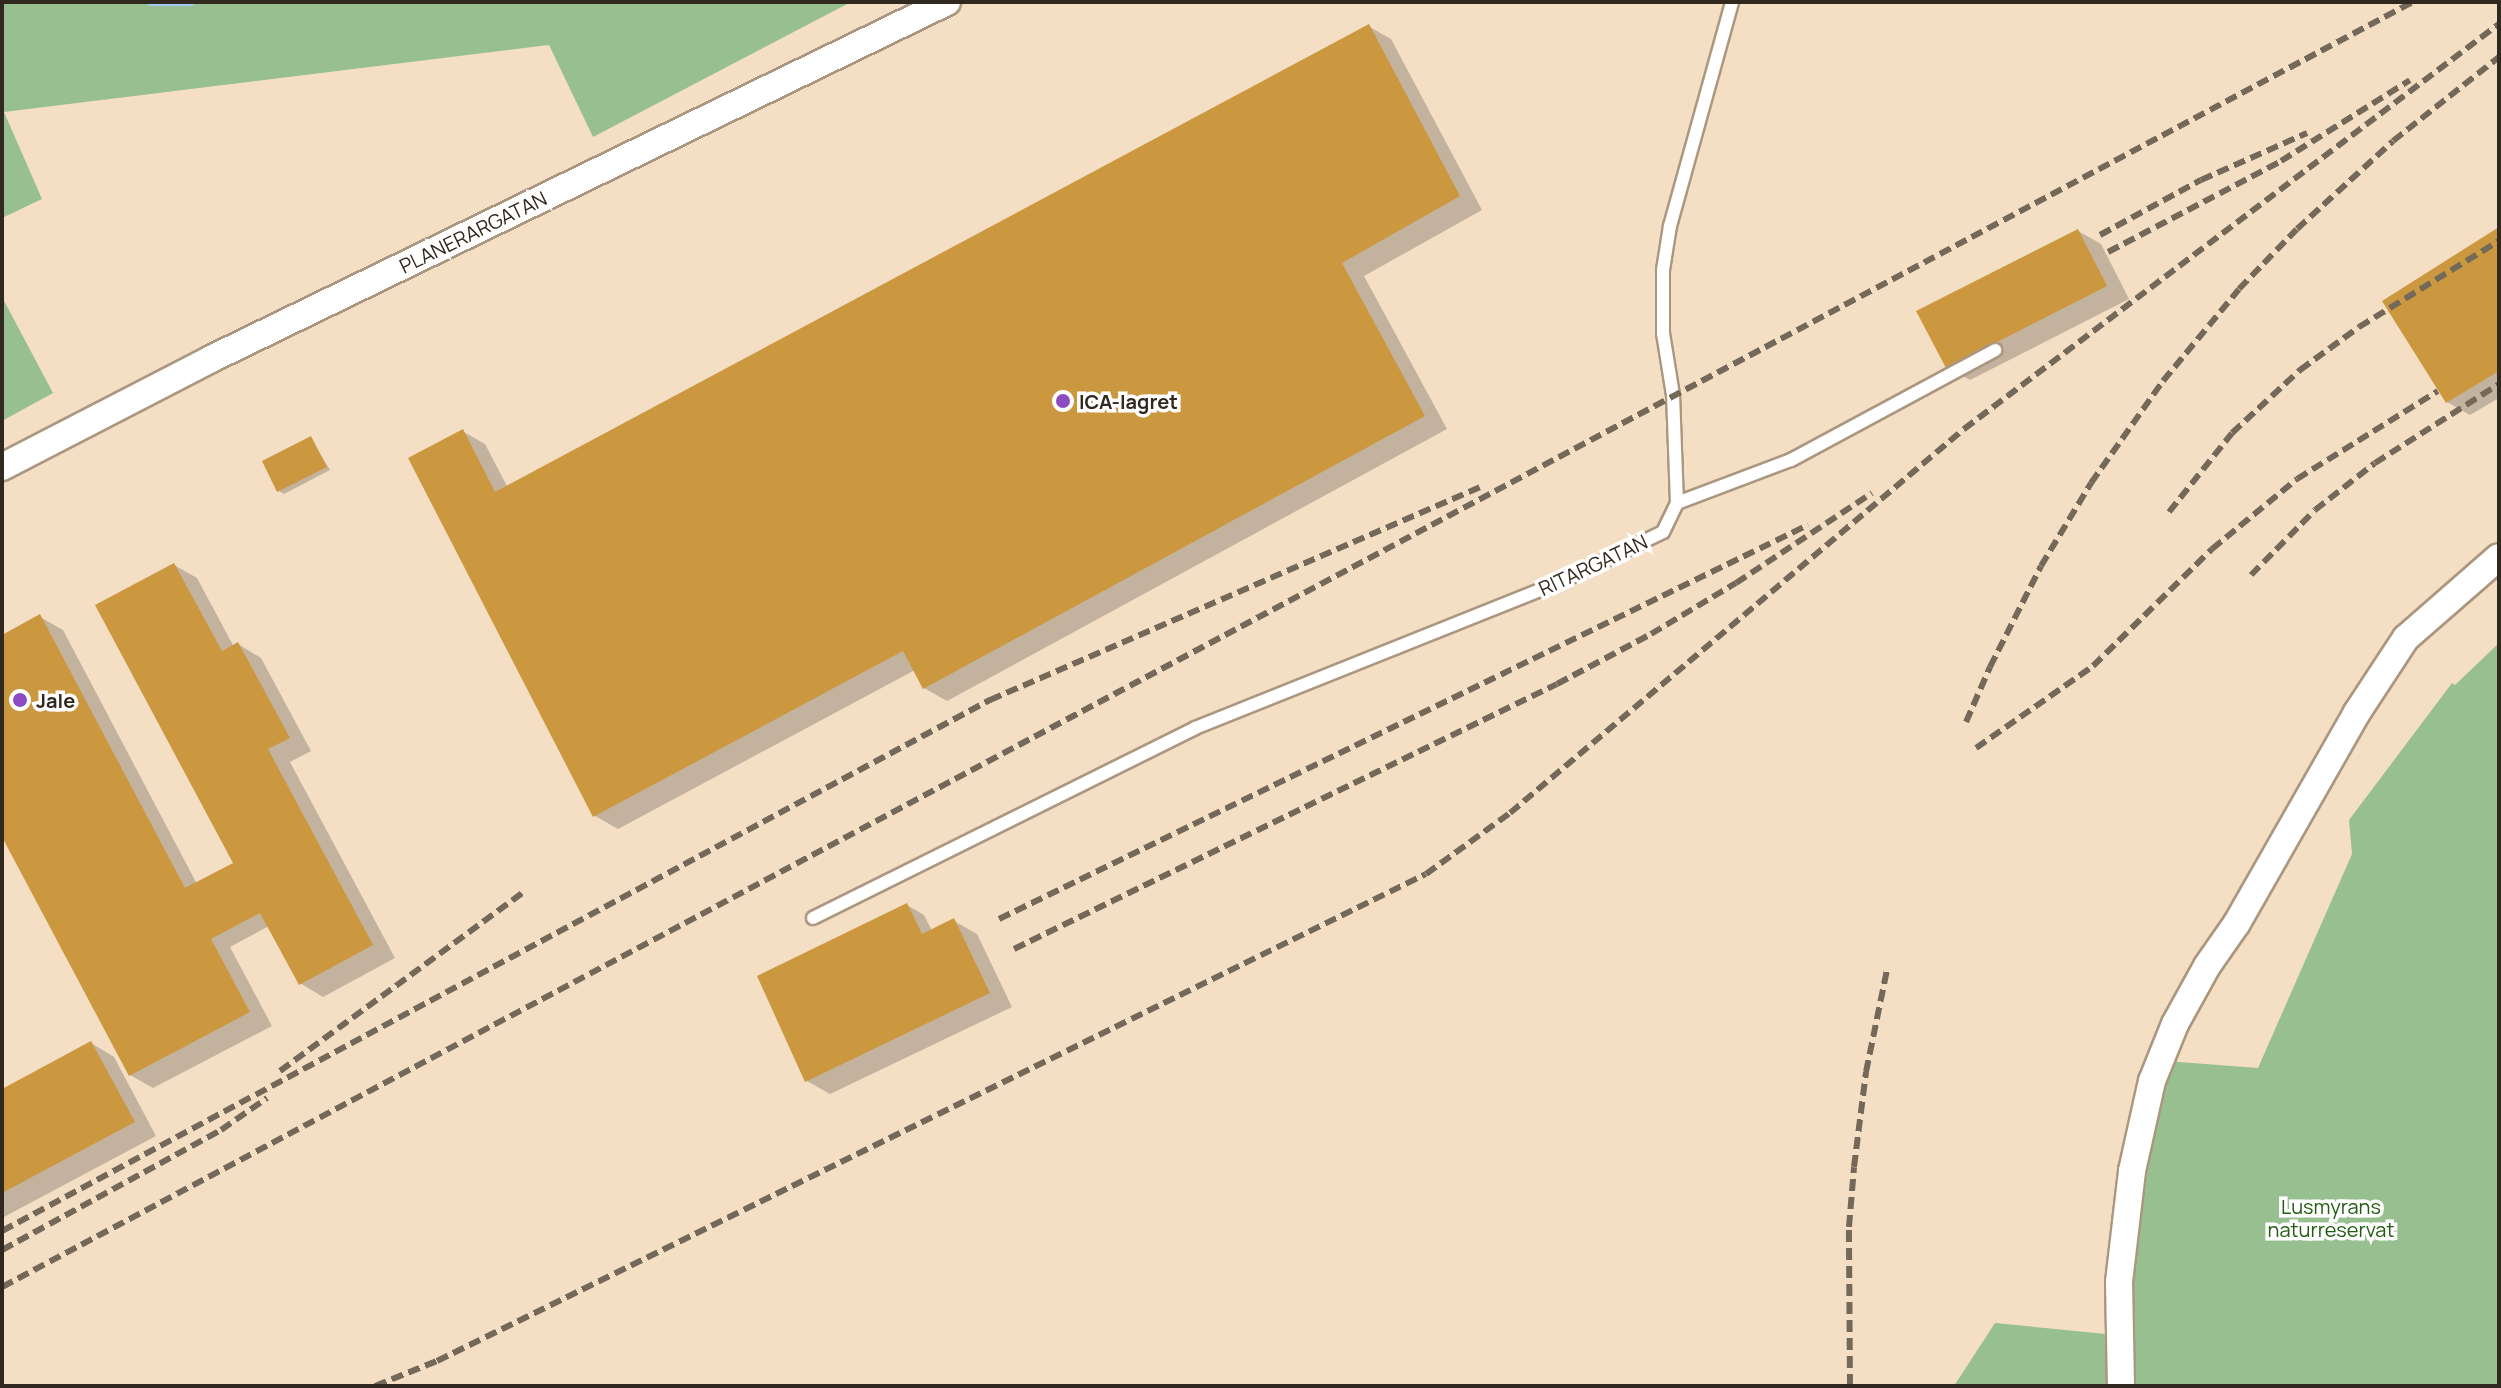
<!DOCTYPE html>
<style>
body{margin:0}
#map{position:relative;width:2501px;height:1388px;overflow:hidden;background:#f4dfc5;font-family:Manrope,sans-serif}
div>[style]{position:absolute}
.green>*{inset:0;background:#98bf90}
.shadow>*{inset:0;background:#0003}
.stream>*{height:7px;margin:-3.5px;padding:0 3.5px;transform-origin:3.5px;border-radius:3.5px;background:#a1cbf4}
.building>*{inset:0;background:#cc983f}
.roads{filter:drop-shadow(2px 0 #ab977f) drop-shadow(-2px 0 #ab977f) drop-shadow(0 2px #ab977f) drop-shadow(0 -2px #ab977f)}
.service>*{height:12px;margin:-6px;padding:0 6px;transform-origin:6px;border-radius:6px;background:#fff}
.minor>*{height:26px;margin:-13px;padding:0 13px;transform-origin:13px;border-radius:13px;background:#fff}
.rail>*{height:6px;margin-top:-3px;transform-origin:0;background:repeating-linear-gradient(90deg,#746859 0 12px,transparent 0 18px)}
.dots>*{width:22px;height:22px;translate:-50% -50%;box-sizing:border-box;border:4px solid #fff;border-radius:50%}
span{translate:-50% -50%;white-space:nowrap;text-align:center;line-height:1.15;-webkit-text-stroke:7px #fff;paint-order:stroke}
.street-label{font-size:20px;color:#312920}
.poi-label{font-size:20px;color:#312920;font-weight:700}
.left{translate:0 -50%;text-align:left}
.park-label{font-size:20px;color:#225c11}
.frame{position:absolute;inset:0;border:4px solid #312920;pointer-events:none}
</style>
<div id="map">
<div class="green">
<div style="clip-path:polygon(2px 2px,851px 2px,593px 137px,549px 45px,4px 112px,42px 199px,2px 218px)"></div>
<div style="clip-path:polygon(2px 297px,53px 393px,2px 421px)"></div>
<div style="clip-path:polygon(2499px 643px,2499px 1386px,1954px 1386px,1995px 1323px,2116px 1335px,2119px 1257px,2166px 1061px,2258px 1068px,2352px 854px,2349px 820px,2452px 683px,2455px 685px)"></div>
</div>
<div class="shadow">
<div style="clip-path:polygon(1368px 26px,1391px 39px,1482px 210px,1364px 276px,1447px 429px,947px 701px,924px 688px,915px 670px,618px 829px,595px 816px,462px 431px,485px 444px,508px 488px)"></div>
<div style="clip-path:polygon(2499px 229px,2499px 398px,2470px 415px,2447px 402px)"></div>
<div style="clip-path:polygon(2078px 231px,2101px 244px,2129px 299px,1970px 380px,1947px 367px)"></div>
<div style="clip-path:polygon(311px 439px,330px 470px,284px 494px,279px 491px)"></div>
<div style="clip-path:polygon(174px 565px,197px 578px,234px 647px,238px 644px,261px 658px,311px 751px,290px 762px,395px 958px,323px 997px,300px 983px,269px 926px,230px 947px,272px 1026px,153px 1088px,130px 1075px,2px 832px,2px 637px,40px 617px,63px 630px,197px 884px,238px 868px)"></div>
<div style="clip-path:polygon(907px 905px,924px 915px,932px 931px,954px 921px,977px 934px,1012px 1007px,830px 1094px,807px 1081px)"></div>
<div style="clip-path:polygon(91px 1043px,114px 1057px,156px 1136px,2px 1218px,2px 1091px)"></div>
</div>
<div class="stream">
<div style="left:150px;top:2px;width:40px"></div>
</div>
<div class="building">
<div style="clip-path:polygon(1369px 24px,1460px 196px,1342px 263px,1425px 416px,923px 689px,903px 651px,593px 817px,408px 458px,463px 429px,495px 492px)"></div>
<div style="clip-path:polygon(2499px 227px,2499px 371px,2446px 403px,2382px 301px)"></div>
<div style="clip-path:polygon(2078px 229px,2107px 286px,1946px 368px,1916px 311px)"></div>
<div style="clip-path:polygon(311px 436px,327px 467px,277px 492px,262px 461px)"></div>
<div style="clip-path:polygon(174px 563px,222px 651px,238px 642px,290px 738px,268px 749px,373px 945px,299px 985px,260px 913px,211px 939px,250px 1012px,129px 1076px,2px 837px,2px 635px,40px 614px,185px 888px,233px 863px,95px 605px)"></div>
<div style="clip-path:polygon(907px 903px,922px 934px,954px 918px,990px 993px,805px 1082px,757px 976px)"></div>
<div style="clip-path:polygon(91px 1041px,135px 1122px,2px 1193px,2px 1089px)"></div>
</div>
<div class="roads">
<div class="service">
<div style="left:1677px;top:503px;width:122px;rotate:-20.7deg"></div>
<div style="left:1791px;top:460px;width:232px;rotate:-28.3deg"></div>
<div style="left:813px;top:918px;width:427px;rotate:-26.4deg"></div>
<div style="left:1195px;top:728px;width:395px;rotate:-21.8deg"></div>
<div style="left:1562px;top:581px;width:112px;rotate:-25.9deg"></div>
<div style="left:1663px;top:532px;width:32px;rotate:-64deg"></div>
<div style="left:1677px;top:503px;width:108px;rotate:-92.1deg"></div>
<div style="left:1673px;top:395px;width:63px;rotate:-99.2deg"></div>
<div style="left:1663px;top:333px;width:63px;rotate:-90deg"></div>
<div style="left:1663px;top:270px;width:45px;rotate:-81deg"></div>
<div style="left:1670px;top:226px;width:232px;rotate:-74.5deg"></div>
</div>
<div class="minor">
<div style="left:2px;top:467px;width:235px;rotate:-27.3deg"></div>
<div style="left:211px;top:359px;width:818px;rotate:-25.88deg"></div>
<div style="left:2121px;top:1386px;width:104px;rotate:-91.1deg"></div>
<div style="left:2119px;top:1282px;width:112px;rotate:-83.3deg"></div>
<div style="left:2132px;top:1171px;width:92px;rotate:-77.5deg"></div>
<div style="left:2152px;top:1081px;width:61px;rotate:-68deg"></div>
<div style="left:2175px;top:1024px;width:66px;rotate:-61.1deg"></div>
<div style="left:2207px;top:966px;width:52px;rotate:-55.1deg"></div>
<div style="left:2237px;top:923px;width:241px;rotate:-60.3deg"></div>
<div style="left:2356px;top:714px;width:91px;rotate:-56.7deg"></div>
<div style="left:2406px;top:638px;width:123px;rotate:-41.1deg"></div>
</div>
</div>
<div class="rail">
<div style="left:2100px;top:235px;width:115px;rotate:-28.6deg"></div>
<div style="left:2201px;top:180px;width:116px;rotate:-23.9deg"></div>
<div style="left:2108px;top:252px;width:195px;rotate:-27.7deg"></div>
<div style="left:2281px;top:161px;width:152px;rotate:-32.1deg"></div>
<div style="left:2169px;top:512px;width:101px;rotate:-51.4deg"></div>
<div style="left:2232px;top:433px;width:93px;rotate:-42.8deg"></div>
<div style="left:2300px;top:370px;width:73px;rotate:-36.1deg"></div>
<div style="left:2359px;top:327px;width:164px;rotate:-31.6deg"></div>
<div style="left:2251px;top:575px;width:91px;rotate:-45.4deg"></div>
<div style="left:2315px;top:510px;width:76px;rotate:-38.1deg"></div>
<div style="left:2375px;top:463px;width:147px;rotate:-32.5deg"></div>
<div style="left:1966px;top:722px;width:60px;rotate:-66.4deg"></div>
<div style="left:1990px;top:667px;width:113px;rotate:-63.2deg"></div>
<div style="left:2041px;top:566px;width:97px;rotate:-58.9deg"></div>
<div style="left:2091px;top:483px;width:125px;rotate:-54.8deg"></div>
<div style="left:2163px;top:381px;width:119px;rotate:-50.4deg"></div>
<div style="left:2239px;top:289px;width:83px;rotate:-46deg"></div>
<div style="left:2297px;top:229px;width:130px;rotate:-42.5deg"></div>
<div style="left:2393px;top:141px;width:135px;rotate:-38.4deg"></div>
<div style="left:1976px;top:748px;width:143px;rotate:-35deg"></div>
<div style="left:2093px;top:666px;width:167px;rotate:-44.5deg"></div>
<div style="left:2212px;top:549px;width:110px;rotate:-39.5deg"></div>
<div style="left:2297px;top:479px;width:166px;rotate:-32deg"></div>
<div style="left:999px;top:919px;width:900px;rotate:-25.97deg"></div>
<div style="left:1014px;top:949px;width:604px;rotate:-26.01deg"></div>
<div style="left:1557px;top:684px;width:106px;rotate:-28deg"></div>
<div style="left:1651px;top:634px;width:99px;rotate:-31deg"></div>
<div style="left:1736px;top:583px;width:163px;rotate:-33.5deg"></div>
<div style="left:280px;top:1071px;width:304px;rotate:-36.3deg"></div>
<div style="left:2px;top:1231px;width:1122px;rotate:-28.26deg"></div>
<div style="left:990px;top:700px;width:534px;rotate:-23.49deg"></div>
<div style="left:2px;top:1250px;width:250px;rotate:-28.7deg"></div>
<div style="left:221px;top:1130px;width:56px;rotate:-34.8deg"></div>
<div style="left:2px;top:1287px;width:2732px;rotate:-28.06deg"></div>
<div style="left:375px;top:1386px;width:67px;rotate:-22deg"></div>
<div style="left:437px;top:1361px;width:1102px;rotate:-26.22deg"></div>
<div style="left:1426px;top:874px;width:104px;rotate:-36deg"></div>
<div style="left:1510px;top:813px;width:595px;rotate:-40.23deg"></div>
<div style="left:1964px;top:429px;width:671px;rotate:-37.13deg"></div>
<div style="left:1850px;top:1386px;width:159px;rotate:-90.4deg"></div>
<div style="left:1849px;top:1227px;width:60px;rotate:-85.2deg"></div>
<div style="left:1854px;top:1167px;width:96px;rotate:-82.8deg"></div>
<div style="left:1866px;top:1072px;width:104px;rotate:-78.4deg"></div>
</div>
<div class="dots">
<div style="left:1063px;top:401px;background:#8b4cc1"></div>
<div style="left:20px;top:700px;background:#8b4cc1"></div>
</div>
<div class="street-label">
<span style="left:473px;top:232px;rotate:-26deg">PLANERARGATAN</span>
<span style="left:1593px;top:565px;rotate:-25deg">RITARGATAN</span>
</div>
<div class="poi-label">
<span class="left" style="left:1079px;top:401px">ICA-lagret</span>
<span class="left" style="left:36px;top:700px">Jale</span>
</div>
<div class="park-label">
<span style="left:2331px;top:1218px">Lusmyrans<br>naturreservat</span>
</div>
<div class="frame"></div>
</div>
